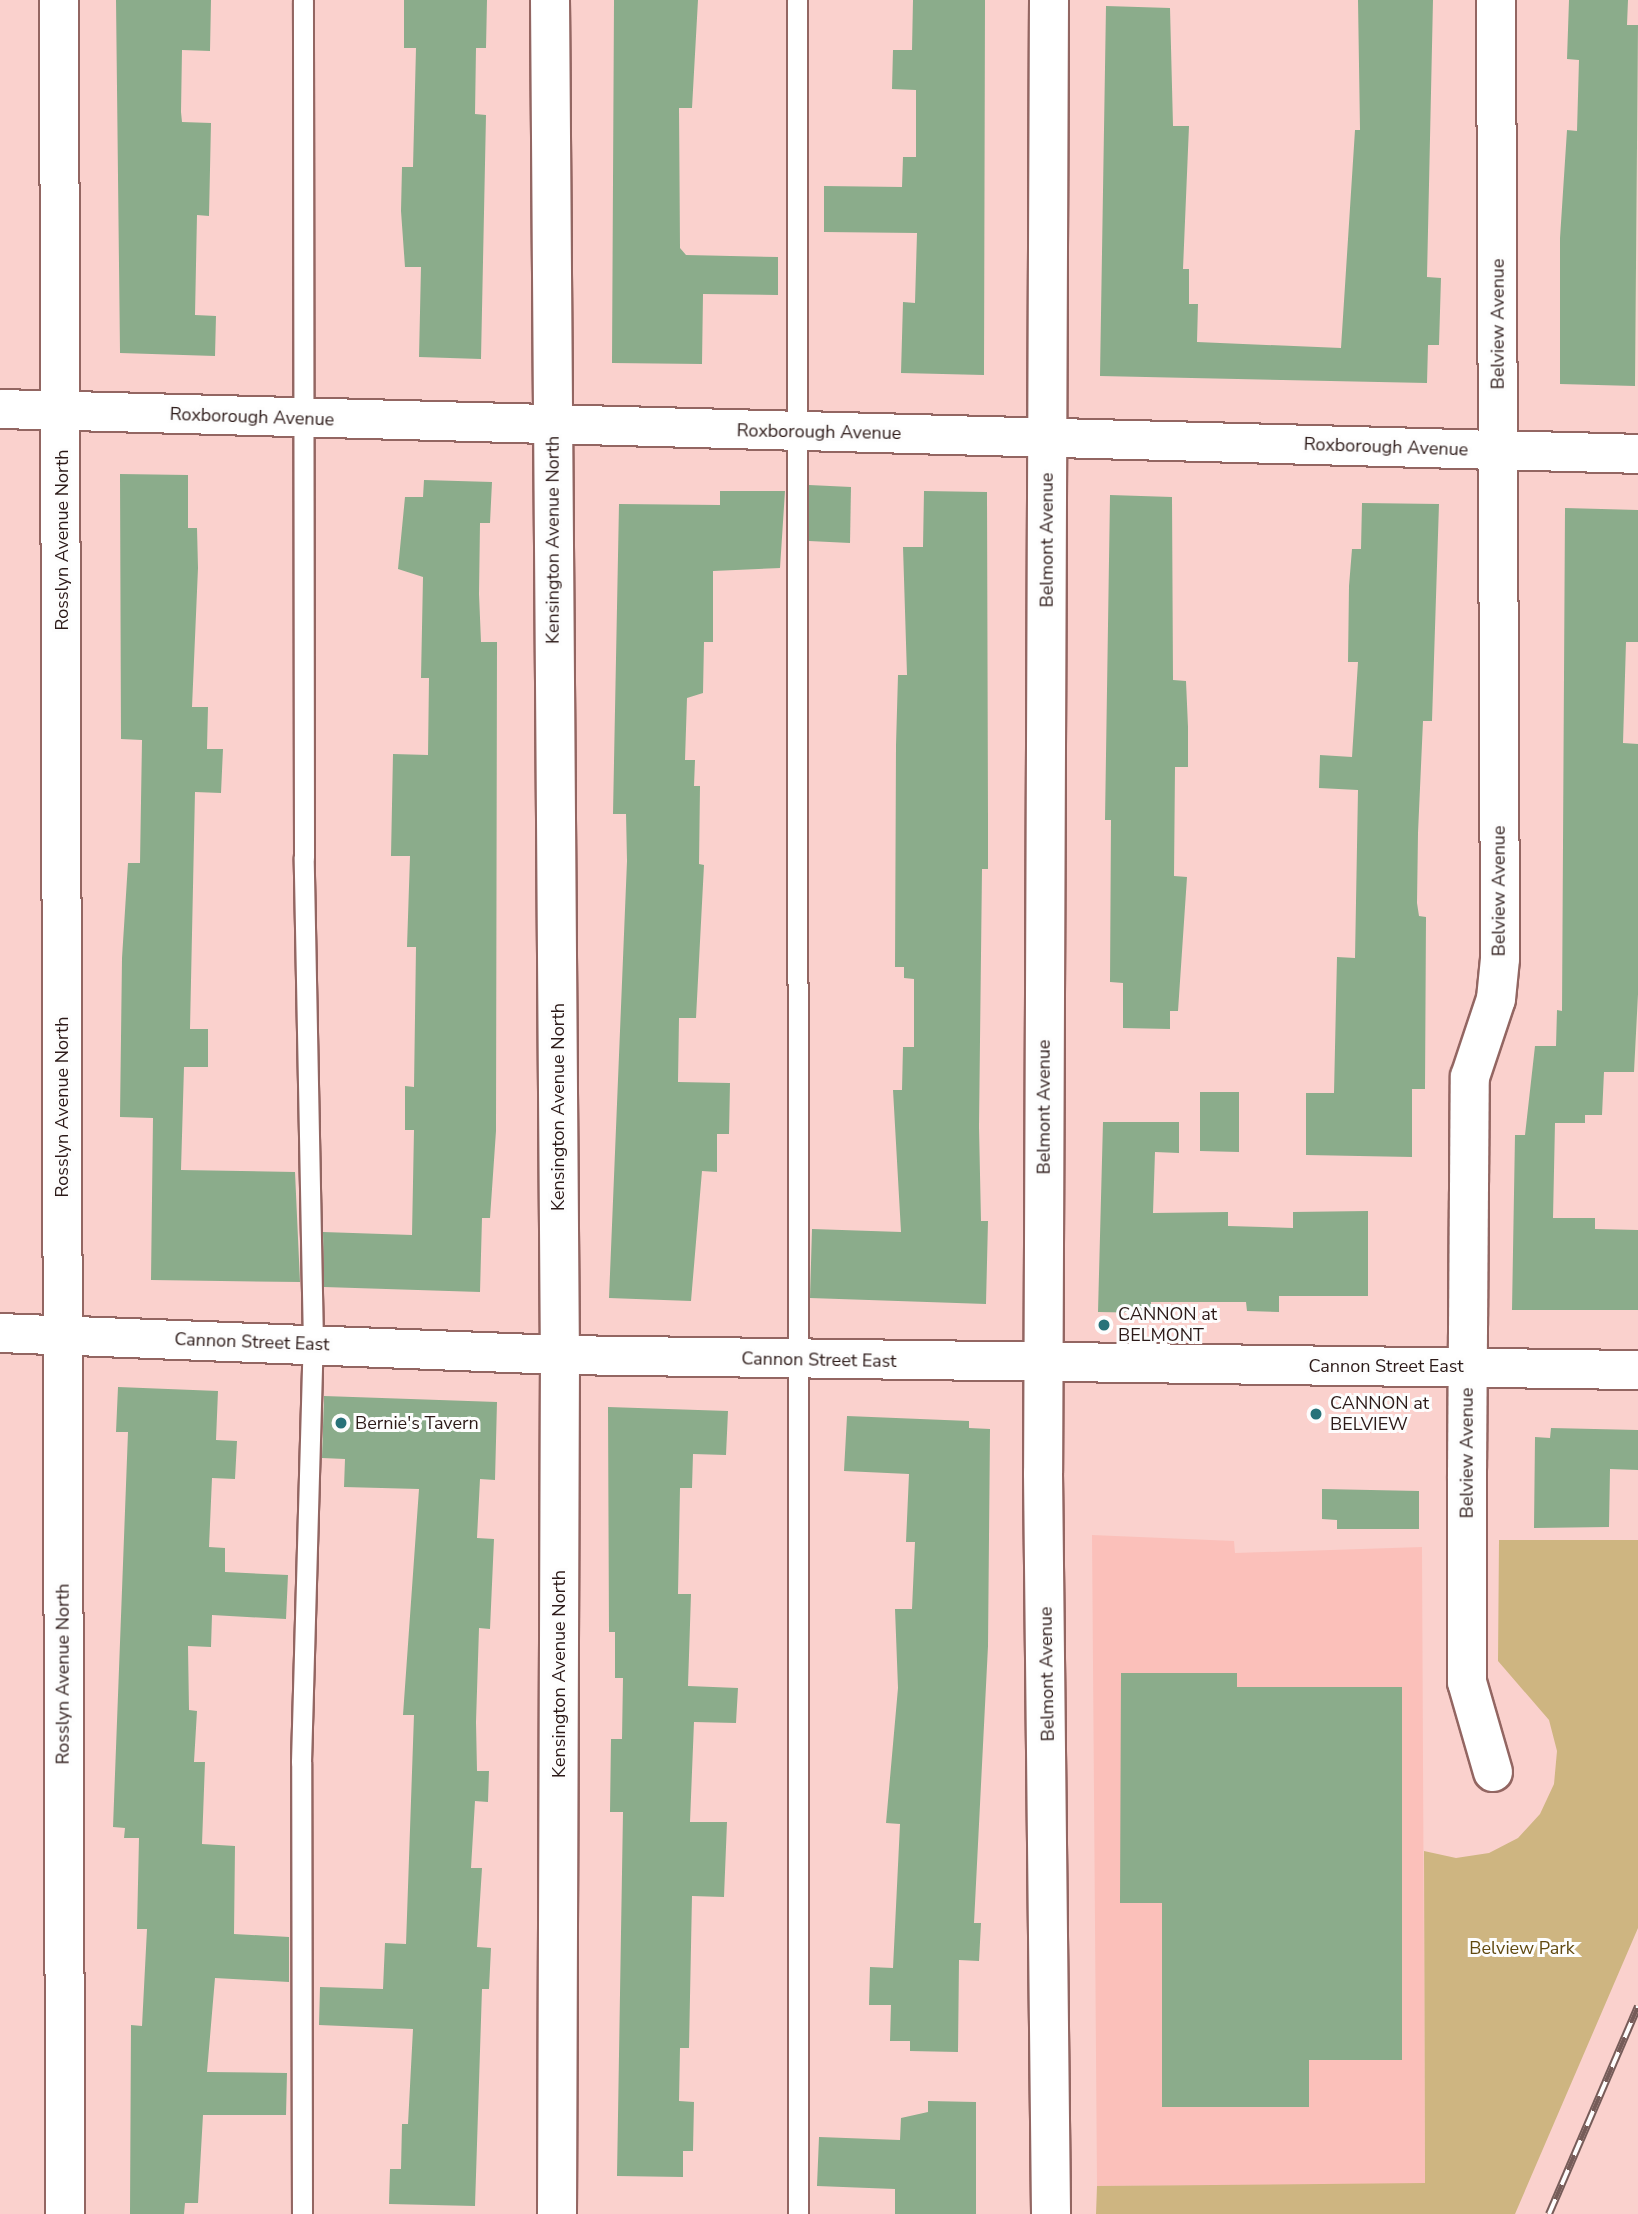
<!DOCTYPE html>
<style>
body{margin:0}
#map{position:relative;width:1638px;height:2214px;overflow:hidden;background:#fad1cd;font-family:"Nunito Sans",sans-serif}
div>[style]{position:absolute}
.built>*{inset:0;background:#fbc0ba}
.green>*{inset:0;background:#ceb581}
.building>*{inset:0;background:#8bac8b}
.roads{filter:drop-shadow(2px 0 #936662) drop-shadow(-2px 0 #936662) drop-shadow(0 2px #936662) drop-shadow(0 -2px #936662)}
.service>*{height:19px;margin:-9.5px;padding:0 9.5px;transform-origin:9.5px;border-radius:9.5px;background:#fff}
.minor>*{height:38px;margin:-19px;padding:0 19px;transform-origin:19px;border-radius:19px;background:#fff}
.secondary>*{height:38px;margin:-19px;padding:0 19px;transform-origin:19px;border-radius:19px;background:#fff}
.rail>*{height:8px;margin-top:-4px;transform-origin:0;background:repeating-linear-gradient(90deg,#fdfdfd 0 16px,#765c59 0 32px);box-sizing:border-box;border-block:2px solid #765c59}
.dots>*{width:19px;height:19px;translate:-50% -50%;box-sizing:border-box;border:4px solid #fdfdfd;border-radius:50%}
span{translate:-50% -50%;white-space:nowrap;text-align:center;line-height:1.15;-webkit-text-stroke:6px #fdfdfd;paint-order:stroke}
.street-label{font-size:18px;color:#2c1a18}
.poi-label{font-size:18px;color:#2c1a18}
.left{translate:0 -50%;text-align:left}
.park-label{font-size:18px;color:#614910}
</style>
<div id="map">
<div class="built">
<div style="clip-path:polygon(1092px 1535px,1234px 1541px,1235px 1553px,1422px 1547px,1425px 2184px,1097px 2186px)"></div>
</div>
<div class="green">
<div style="clip-path:polygon(1499px 1540px,1638px 1540px,1638px 1928px,1515px 2214px,1096px 2214px,1097px 2186px,1425px 2183px,1424px 1851px,1456px 1858px,1489px 1853px,1518px 1838px,1540px 1814px,1554px 1784px,1557px 1751px,1549px 1720px,1498px 1661px)"></div>
</div>
<div class="building">
<div style="clip-path:polygon(116px 0,211px 0,210px 51px,182px 50px,181px 112px,182px 122px,211px 123px,209px 216px,197px 215px,195px 315px,216px 316px,215px 356px,120px 353px)"></div>
<div style="clip-path:polygon(404px 0,487px 0,486px 48px,476px 48px,475px 114px,486px 115px,481px 359px,419px 357px,421px 267px,405px 267px,401px 211px,402px 167px,413px 167px,416px 48px,404px 48px)"></div>
<div style="clip-path:polygon(614px 0,698px 0,692px 108px,679px 108px,680px 248px,686px 255px,778px 257px,778px 295px,703px 294px,702px 364px,612px 363px)"></div>
<div style="clip-path:polygon(913px 0,985px 0,984px 375px,901px 373px,903px 302px,915px 303px,917px 233px,824px 232px,824px 186px,902px 187px,903px 157px,916px 157px,916px 90px,892px 89px,893px 50px,912px 50px)"></div>
<div style="clip-path:polygon(1358px 0,1433px 0,1427px 277px,1441px 278px,1439px 345px,1428px 345px,1427px 383px,1100px 376px,1106px 6px,1170px 8px,1173px 126px,1189px 126px,1183px 269px,1189px 269px,1189px 304px,1198px 304px,1197px 342px,1341px 348px,1355px 130px,1360px 130px)"></div>
<div style="clip-path:polygon(1569px 0,1628px 0,1627px 25px,1638px 25px,1635px 386px,1560px 384px,1560px 238px,1567px 130px,1577px 131px,1579px 60px,1567px 59px)"></div>
<div style="clip-path:polygon(120px 474px,188px 475px,188px 528px,197px 528px,198px 568px,192px 707px,208px 707px,207px 749px,223px 749px,221px 793px,195px 792px,190px 1029px,208px 1029px,208px 1067px,184px 1067px,181px 1170px,295px 1172px,300px 1282px,151px 1280px,153px 1118px,120px 1117px,122px 958px,128px 863px,140px 863px,142px 740px,121px 739px)"></div>
<div style="clip-path:polygon(424px 480px,492px 482px,490px 523px,480px 523px,479px 594px,481px 642px,497px 642px,496px 1131px,490px 1218px,482px 1218px,480px 1292px,324px 1287px,323px 1232px,412px 1235px,414px 1130px,405px 1130px,405px 1086px,414px 1087px,416px 947px,407px 947px,410px 856px,391px 856px,393px 754px,428px 755px,429px 678px,421px 678px,423px 577px,398px 569px,405px 497px,423px 497px)"></div>
<div style="clip-path:polygon(809px 485px,851px 487px,850px 543px,809px 541px)"></div>
<div style="clip-path:polygon(720px 491px,785px 491px,780px 568px,713px 571px,713px 642px,704px 642px,703px 693px,687px 698px,685px 760px,695px 760px,694px 786px,700px 786px,699px 864px,704px 865px,696px 1018px,679px 1018px,678px 1082px,730px 1083px,729px 1134px,717px 1134px,717px 1172px,702px 1171px,691px 1301px,609px 1298px,627px 861px,626px 814px,613px 814px,619px 504px,720px 505px)"></div>
<div style="clip-path:polygon(924px 491px,987px 492px,988px 820px,988px 869px,982px 869px,979px 1127px,981px 1221px,988px 1221px,986px 1304px,810px 1298px,812px 1229px,901px 1232px,893px 1090px,902px 1090px,903px 1047px,914px 1047px,914px 979px,904px 978px,904px 967px,895px 967px,896px 745px,898px 675px,907px 675px,903px 547px,923px 547px)"></div>
<div style="clip-path:polygon(1110px 495px,1172px 497px,1173px 680px,1186px 681px,1188px 727px,1188px 767px,1175px 767px,1174px 876px,1187px 877px,1178px 1011px,1170px 1011px,1170px 1029px,1123px 1028px,1123px 983px,1110px 982px,1111px 820px,1105px 820px)"></div>
<div style="clip-path:polygon(1362px 503px,1439px 504px,1432px 721px,1423px 721px,1418px 833px,1417px 903px,1419px 916px,1426px 917px,1425px 1089px,1412px 1089px,1412px 1157px,1306px 1155px,1306px 1093px,1334px 1093px,1337px 957px,1355px 958px,1358px 790px,1319px 788px,1320px 755px,1352px 757px,1358px 662px,1348px 662px,1349px 586px,1352px 549px,1361px 549px)"></div>
<div style="clip-path:polygon(1565px 508px,1638px 510px,1638px 642px,1626px 642px,1623px 743px,1638px 744px,1638px 994px,1634px 1072px,1604px 1072px,1602px 1115px,1585px 1115px,1585px 1123px,1555px 1123px,1553px 1218px,1595px 1218px,1595px 1229px,1638px 1230px,1638px 1310px,1512px 1310px,1515px 1135px,1525px 1135px,1535px 1046px,1556px 1046px,1557px 1010px,1562px 1011px)"></div>
<div style="clip-path:polygon(1200px 1092px,1239px 1092px,1239px 1152px,1200px 1151px)"></div>
<div style="clip-path:polygon(1103px 1122px,1179px 1122px,1179px 1153px,1155px 1152px,1153px 1213px,1228px 1212px,1228px 1226px,1293px 1228px,1293px 1212px,1368px 1211px,1368px 1296px,1279px 1296px,1279px 1312px,1247px 1311px,1246px 1302px,1151px 1302px,1151px 1313px,1098px 1312px)"></div>
<div style="clip-path:polygon(118px 1387px,218px 1391px,216px 1440px,237px 1441px,235px 1479px,212px 1478px,209px 1547px,225px 1548px,225px 1572px,288px 1575px,286px 1619px,212px 1615px,211px 1647px,188px 1646px,189px 1710px,197px 1711px,194px 1762px,205px 1762px,202px 1844px,235px 1846px,234px 1934px,289px 1937px,289px 1982px,215px 1978px,207px 2072px,287px 2073px,286px 2115px,203px 2115px,198px 2203px,185px 2203px,184px 2214px,130px 2214px,131px 2025px,142px 2026px,147px 1929px,137px 1929px,139px 1838px,124px 1838px,125px 1828px,113px 1827px,128px 1432px,116px 1432px)"></div>
<div style="clip-path:polygon(324px 1396px,497px 1402px,495px 1480px,480px 1479px,477px 1538px,494px 1539px,490px 1629px,479px 1628px,476px 1722px,477px 1771px,489px 1771px,488px 1802px,475px 1801px,471px 1868px,482px 1868px,477px 1947px,491px 1948px,489px 1989px,482px 1989px,475px 2206px,389px 2204px,390px 2169px,401px 2169px,402px 2124px,408px 2124px,413px 2029px,319px 2025px,320px 1987px,383px 1989px,385px 1943px,406px 1944px,414px 1715px,403px 1715px,419px 1489px,344px 1487px,345px 1459px,322px 1458px)"></div>
<div style="clip-path:polygon(608px 1407px,728px 1411px,726px 1455px,693px 1454px,692px 1488px,680px 1488px,678px 1594px,691px 1594px,688px 1686px,738px 1688px,736px 1723px,694px 1722px,690px 1822px,727px 1822px,724px 1897px,692px 1896px,689px 2048px,680px 2048px,679px 2101px,694px 2102px,693px 2151px,683px 2151px,683px 2177px,617px 2176px,623px 1812px,610px 1812px,611px 1739px,622px 1739px,623px 1678px,615px 1678px,615px 1632px,609px 1632px)"></div>
<div style="clip-path:polygon(847px 1416px,969px 1421px,969px 1428px,990px 1429px,988px 1646px,974px 1923px,981px 1923px,979px 1961px,959px 1960px,958px 2052px,910px 2051px,910px 2041px,890px 2041px,891px 2005px,869px 2005px,870px 1967px,893px 1968px,900px 1824px,886px 1823px,898px 1688px,895px 1609px,912px 1609px,915px 1542px,906px 1542px,909px 1474px,844px 1471px)"></div>
<div style="clip-path:polygon(1551px 1428px,1638px 1430px,1638px 1470px,1610px 1469px,1609px 1527px,1534px 1528px,1535px 1437px,1550px 1438px)"></div>
<div style="clip-path:polygon(1322px 1489px,1419px 1491px,1419px 1529px,1337px 1529px,1337px 1520px,1322px 1519px)"></div>
<div style="clip-path:polygon(1121px 1673px,1237px 1673px,1237px 1687px,1402px 1687px,1402px 2060px,1309px 2060px,1309px 2107px,1162px 2107px,1162px 1903px,1120px 1903px)"></div>
<div style="clip-path:polygon(928px 2101px,976px 2102px,976px 2214px,895px 2214px,895px 2189px,817px 2186px,819px 2137px,900px 2140px,901px 2118px,928px 2112px)"></div>
</div>
<div class="roads">
<div class="service">
<div style="left:797px;top:0;width:2214px;rotate:89.97deg"></div>
<div style="left:302px;top:2214px;width:452px;rotate:-90.1deg"></div>
<div style="left:301px;top:1762px;width:418px;rotate:-88.4deg"></div>
<div style="left:313px;top:1344px;width:487px;rotate:-91.1deg"></div>
<div style="left:304px;top:857px;width:857px;rotate:-90.07deg"></div>
</div>
<div class="minor">
<div style="left:59px;top:0;width:2214px;rotate:89.84deg"></div>
<div style="left:550px;top:0;width:1355px;rotate:89.58deg"></div>
<div style="left:560px;top:1355px;width:859px;rotate:90.2deg"></div>
<div style="left:1049px;top:0;width:1473px;rotate:90.23deg"></div>
<div style="left:1043px;top:1473px;width:741px;rotate:89.38deg"></div>
<div style="left:0;top:409px;width:1639px;rotate:1.57deg"></div>
<div style="left:1493px;top:1772px;width:94px;rotate:-106.1deg"></div>
<div style="left:1467px;top:1682px;width:208px;rotate:-90deg"></div>
<div style="left:1467px;top:1474px;width:397px;rotate:-89.6deg"></div>
<div style="left:1470px;top:1077px;width:82px;rotate:-71.6deg"></div>
<div style="left:1496px;top:999px;width:40px;rotate:-84.3deg"></div>
<div style="left:1500px;top:959px;width:959px;rotate:-90.24deg"></div>
</div>
<div class="secondary">
<div style="left:0;top:1333px;width:560px;rotate:2.25deg"></div>
<div style="left:560px;top:1355px;width:1078px;rotate:0.8deg"></div>
</div>
</div>
<div class="rail">
<div style="left:1549px;top:2214px;width:226px;rotate:-66.8deg"></div>
</div>
<div class="dots">
<div style="left:1104px;top:1325px;background:#287279"></div>
<div style="left:1316px;top:1414px;background:#287279"></div>
<div style="left:341px;top:1423px;background:#287279"></div>
</div>
<div class="street-label">
<span style="left:1498px;top:324px;rotate:-90deg">Belview Avenue</span>
<span style="left:252px;top:417px;rotate:2deg">Roxborough Avenue</span>
<span style="left:819px;top:432px;rotate:1deg">Roxborough Avenue</span>
<span style="left:1386px;top:447px;rotate:2deg">Roxborough Avenue</span>
<span style="left:62px;top:540px;rotate:-90deg">Rosslyn Avenue North</span>
<span style="left:553px;top:540px;rotate:-90deg">Kensington Avenue North</span>
<span style="left:1047px;top:540px;rotate:-90deg">Belmont Avenue</span>
<span style="left:1499px;top:891px;rotate:-90deg">Belview Avenue</span>
<span style="left:62px;top:1107px;rotate:-90deg">Rosslyn Avenue North</span>
<span style="left:558px;top:1107px;rotate:-90deg">Kensington Avenue North</span>
<span style="left:1044px;top:1107px;rotate:-90deg">Belmont Avenue</span>
<span style="left:252px;top:1342px;rotate:2deg">Cannon Street East</span>
<span style="left:819px;top:1360px;rotate:1deg">Cannon Street East</span>
<span style="left:1386px;top:1366px">Cannon Street East</span>
<span style="left:1467px;top:1453px;rotate:-90deg">Belview Avenue</span>
<span style="left:63px;top:1674px;rotate:-90deg">Rosslyn Avenue North</span>
<span style="left:559px;top:1674px;rotate:-90deg">Kensington Avenue North</span>
<span style="left:1047px;top:1674px;rotate:-91deg">Belmont Avenue</span>
</div>
<div class="poi-label">
<span class="left" style="left:1118px;top:1325px">CANNON at<br>BELMONT</span>
<span class="left" style="left:1330px;top:1414px">CANNON at<br>BELVIEW</span>
<span class="left" style="left:355px;top:1423px">Bernie's Tavern</span>
</div>
<div class="park-label">
<span style="left:1522px;top:1948px">Belview Park</span>
</div>
</div>
